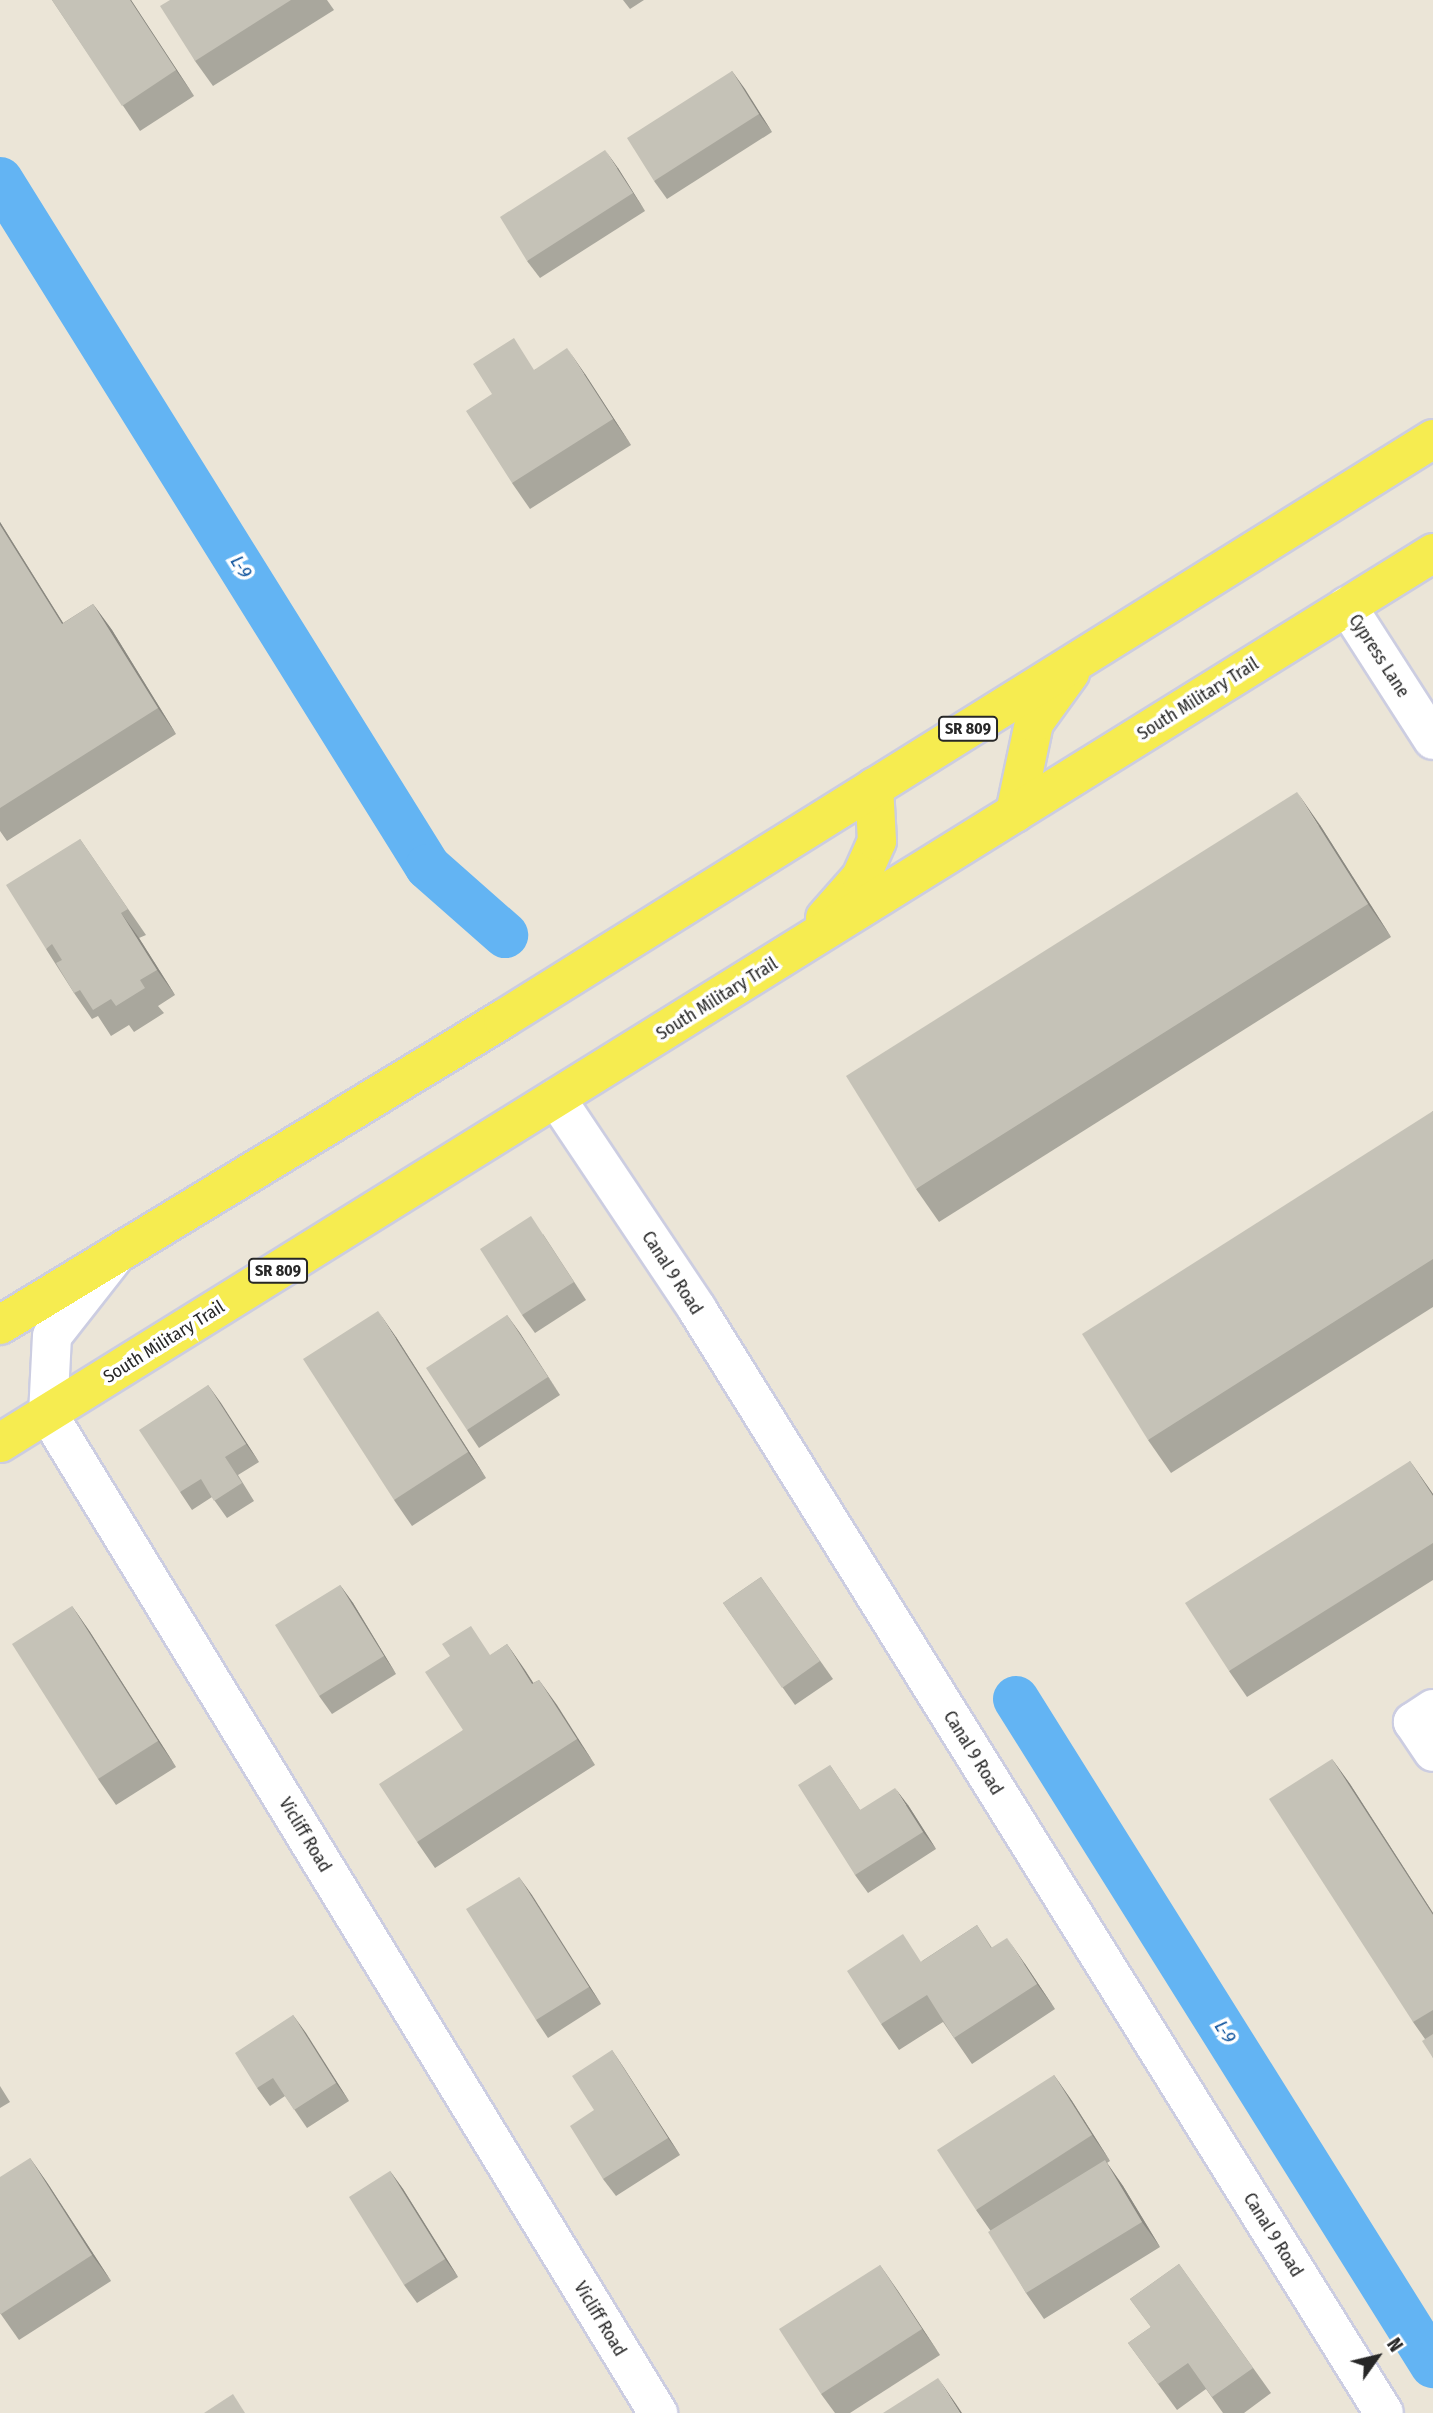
<!DOCTYPE html>
<style>
body{margin:0}
#map{position:relative;width:1433px;height:2413px;overflow:hidden;background:#ebe5d7;font-family:"Fira Sans Condensed",sans-serif}
div>[style]{position:absolute}
.canal>*{height:46px;margin:-23px;padding:0 23px;transform-origin:23px;border-radius:23px;background:#63b4f3}
.roads{filter:drop-shadow(2px 0 #cccde1) drop-shadow(-2px 0 #cccde1) drop-shadow(0 2px #cccde1) drop-shadow(0 -2px #cccde1)}
.minor>*{height:38px;margin:-19px;padding:0 19px;transform-origin:19px;border-radius:19px;background:#fff}
.major>*{height:38px;margin:-19px;padding:0 19px;transform-origin:19px;border-radius:19px;background:#f6ec50}
.wall>*{inset:0;background:#a9a79d}
.shaded-wall>*{inset:0;background:#8a8880}
.building>*{inset:0;background:#c5c2b7}
span{translate:-50% -50%;white-space:nowrap;text-align:center;line-height:1.15;-webkit-text-stroke:7px #fff;paint-order:stroke}
.shield-label span{padding:2px 5px;background:#fff;border:2px solid;border-radius:5px;-webkit-text-stroke-width:0}
.shield-label{font-size:16px;color:#272727;font-weight:700}
.street-label{font-size:18px;color:#272727}
.water-label{font-size:19px;color:#074e9a;font-style:italic}
.north{position:absolute;left:1342px;top:2322px;width:70px;height:70px;-webkit-text-stroke:5px #fff;paint-order:stroke;rotate:56deg;font-size:19px;font-weight:700;line-height:28px;text-align:center;color:#272727}
.north::after{content:'';display:block;margin:auto;width:24px;height:32px;background:#272727;clip-path:polygon(50% 0,100% 100%,50% 72%,0 100%)}
</style>
<div id="map">
<div class="canal">
<div style="left:0;top:180px;width:809px;rotate:58.08deg"></div>
<div style="left:428px;top:867px;width:103px;rotate:41.4deg"></div>
<div style="left:1016px;top:1699px;width:786px;rotate:57.95deg"></div>
</div>
<div class="roads">
<div class="minor">
<div style="left:1347px;top:606px;width:159px;rotate:57.3deg"></div>
<div style="left:556px;top:1098px;width:254px;rotate:56.2deg"></div>
<div style="left:697px;top:1309px;width:1300px;rotate:58.11deg"></div>
<div style="left:114px;top:1257px;width:100px;rotate:128.1deg"></div>
<div style="left:52px;top:1336px;width:78px;rotate:92.9deg"></div>
<div style="left:48px;top:1414px;width:1171px;rotate:58.59deg"></div>
<div style="left:1433px;top:1709px;width:24px;rotate:147deg"></div>
<div style="left:1413px;top:1722px;width:36px;rotate:56deg"></div>
</div>
<div class="major">
<div style="left:1015px;top:813px;width:92px;rotate:-78.1deg"></div>
<div style="left:1034px;top:723px;width:62px;rotate:-54.2deg"></div>
<div style="left:825px;top:918px;width:55px;rotate:-48.7deg"></div>
<div style="left:861px;top:877px;width:39px;rotate:-66deg"></div>
<div style="left:877px;top:841px;width:54px;rotate:-93.2deg"></div>
<div style="left:0;top:1325px;width:589px;rotate:-31.31deg"></div>
<div style="left:503px;top:1019px;width:1096px;rotate:-31.95deg"></div>
<div style="left:0;top:1443px;width:1687px;rotate:-31.84deg"></div>
</div>
</div>
<div class="wall">
<div style="clip-path:polygon(52px 0,131px 0,194px 96px,140px 131px)"></div>
<div style="clip-path:polygon(170px 0,327px 0,334px 10px,213px 86px,195px 61px)"></div>
<div style="clip-path:polygon(623px 0,644px 0,630px 9px)"></div>
<div style="clip-path:polygon(732px 71px,772px 132px,667px 199px,654px 181px)"></div>
<div style="clip-path:polygon(618px 168px,645px 211px,540px 278px,527px 261px)"></div>
<div style="clip-path:polygon(535px 369px,585px 374px,631px 445px,530px 509px,512px 483px)"></div>
<div style="clip-path:polygon(0 522px,63px 623px,93px 604px,112px 630px,176px 734px,7px 841px,0 831px)"></div>
<div style="clip-path:polygon(1320px 825px,1391px 937px,939px 1222px,916px 1189px)"></div>
<div style="clip-path:polygon(80px 839px,146px 935px,139px 938px,175px 995px,158px 1006px,164px 1013px,134px 1032px,129px 1025px,111px 1036px,98px 1016px,92px 1019px,74px 993px,46px 949px)"></div>
<div style="clip-path:polygon(1433px 1111px,1433px 1307px,1171px 1473px,1148px 1440px)"></div>
<div style="clip-path:polygon(543px 1234px,586px 1300px,535px 1333px,522px 1315px)"></div>
<div style="clip-path:polygon(507px 1315px,560px 1395px,479px 1448px,467px 1430px)"></div>
<div style="clip-path:polygon(396px 1337px,486px 1478px,412px 1526px,394px 1500px)"></div>
<div style="clip-path:polygon(208px 1385px,259px 1462px,238px 1475px,254px 1501px,227px 1518px,212px 1497px,192px 1510px,180px 1492px)"></div>
<div style="clip-path:polygon(1410px 1461px,1433px 1494px,1433px 1580px,1247px 1697px,1229px 1671px)"></div>
<div style="clip-path:polygon(761px 1577px,833px 1679px,795px 1705px,723px 1603px)"></div>
<div style="clip-path:polygon(340px 1585px,353px 1603px,396px 1674px,332px 1714px,319px 1696px)"></div>
<div style="clip-path:polygon(72px 1606px,90px 1632px,176px 1767px,116px 1805px,98px 1779px)"></div>
<div style="clip-path:polygon(507px 1644px,533px 1683px,539px 1680px,595px 1765px,435px 1868px,417px 1842px,463px 1730px,491px 1655px)"></div>
<div style="clip-path:polygon(1332px 1759px,1350px 1784px,1433px 1913px,1433px 2058px,1425px 2039px,1413px 2022px)"></div>
<div style="clip-path:polygon(830px 1765px,860px 1810px,908px 1805px,936px 1849px,868px 1893px,855px 1875px)"></div>
<div style="clip-path:polygon(519px 1877px,601px 2004px,548px 2038px,536px 2020px)"></div>
<div style="clip-path:polygon(977px 1925px,992px 1948px,1025px 1964px,1055px 2009px,972px 2064px,943px 2022px,899px 2050px,881px 2024px,922px 1961px)"></div>
<div style="clip-path:polygon(293px 2015px,349px 2101px,307px 2128px,285px 2096px,270px 2106px,257px 2088px)"></div>
<div style="clip-path:polygon(612px 2050px,680px 2155px,616px 2196px,603px 2179px,594px 2110px)"></div>
<div style="clip-path:polygon(1054px 2075px,1072px 2101px,1110px 2161px,1107px 2163px,1123px 2186px,1160px 2247px,1044px 2319px,1026px 2293px,990px 2230px,976px 2210px)"></div>
<div style="clip-path:polygon(0 2086px,10px 2102px,0 2108px)"></div>
<div style="clip-path:polygon(30px 2158px,48px 2184px,111px 2281px,19px 2340px,0 2313px)"></div>
<div style="clip-path:polygon(390px 2171px,403px 2189px,458px 2277px,417px 2303px,404px 2285px)"></div>
<div style="clip-path:polygon(1179px 2264px,1271px 2393px,1244px 2413px,1223px 2413px,1206px 2389px,1177px 2410px,1128px 2343px,1151px 2327px,1130px 2299px)"></div>
<div style="clip-path:polygon(880px 2265px,940px 2355px,850px 2413px,835px 2413px,821px 2394px)"></div>
</div>
<div class="shaded-wall">
<div style="clip-path:polygon(130px 0,131px 0,194px 96px,176px 70px)"></div>
<div style="clip-path:polygon(732px 71px,745px 89px,772px 132px,759px 114px)"></div>
<div style="clip-path:polygon(605px 150px,618px 168px,645px 211px,633px 193px)"></div>
<div style="clip-path:polygon(567px 348px,585px 374px,631px 445px,613px 419px)"></div>
<div style="clip-path:polygon(0 522px,80px 650px,62px 624px,0 525px)"></div>
<div style="clip-path:polygon(93px 604px,112px 630px,176px 734px,158px 708px)"></div>
<div style="clip-path:polygon(1297px 792px,1320px 825px,1391px 937px,1368px 904px)"></div>
<div style="clip-path:polygon(121px 913px,139px 938px,175px 995px,157px 970px)"></div>
<div style="clip-path:polygon(378px 1311px,396px 1337px,486px 1478px,468px 1452px)"></div>
<div style="clip-path:polygon(507px 1315px,520px 1333px,560px 1395px,548px 1377px)"></div>
<div style="clip-path:polygon(208px 1385px,221px 1403px,259px 1462px,246px 1444px)"></div>
<div style="clip-path:polygon(1410px 1461px,1433px 1494px,1433px 1496px)"></div>
<div style="clip-path:polygon(340px 1585px,353px 1603px,396px 1674px,384px 1656px)"></div>
<div style="clip-path:polygon(72px 1606px,90px 1632px,176px 1767px,158px 1741px)"></div>
<div style="clip-path:polygon(507px 1644px,525px 1670px,550px 1709px,532px 1684px)"></div>
<div style="clip-path:polygon(539px 1680px,557px 1705px,595px 1765px,577px 1739px)"></div>
<div style="clip-path:polygon(1332px 1759px,1350px 1784px,1433px 1913px,1433px 1915px)"></div>
<div style="clip-path:polygon(895px 1788px,908px 1805px,936px 1849px,923px 1832px)"></div>
<div style="clip-path:polygon(519px 1877px,532px 1895px,601px 2004px,589px 1987px)"></div>
<div style="clip-path:polygon(1007px 1938px,1025px 1964px,1055px 2009px,1037px 1984px)"></div>
<div style="clip-path:polygon(293px 2015px,306px 2033px,349px 2101px,336px 2083px)"></div>
<div style="clip-path:polygon(612px 2050px,624px 2068px,680px 2155px,668px 2138px)"></div>
<div style="clip-path:polygon(1054px 2075px,1072px 2101px,1110px 2161px,1092px 2135px)"></div>
<div style="clip-path:polygon(30px 2158px,48px 2184px,111px 2281px,92px 2255px)"></div>
<div style="clip-path:polygon(1105px 2160px,1123px 2186px,1160px 2247px,1142px 2222px)"></div>
<div style="clip-path:polygon(390px 2171px,403px 2189px,458px 2277px,445px 2259px)"></div>
<div style="clip-path:polygon(880px 2265px,898px 2291px,940px 2355px,922px 2329px)"></div>
<div style="clip-path:polygon(938px 2378px,956px 2404px,962px 2413px,960px 2413px)"></div>
</div>
<div class="building">
<div style="clip-path:polygon(52px 0,130px 0,176px 70px,122px 106px)"></div>
<div style="clip-path:polygon(170px 0,291px 0,195px 61px,160px 6px)"></div>
<div style="clip-path:polygon(732px 71px,759px 114px,654px 181px,627px 138px)"></div>
<div style="clip-path:polygon(605px 150px,633px 193px,527px 261px,500px 217px)"></div>
<div style="clip-path:polygon(514px 338px,534px 370px,567px 348px,613px 419px,512px 483px,466px 411px,492px 394px,473px 364px)"></div>
<div style="clip-path:polygon(0 525px,62px 624px,93px 604px,158px 708px,0 808px)"></div>
<div style="clip-path:polygon(1297px 792px,1368px 904px,916px 1189px,846px 1076px)"></div>
<div style="clip-path:polygon(80px 839px,128px 909px,121px 913px,157px 970px,140px 980px,145px 988px,116px 1006px,111px 999px,93px 1010px,80px 990px,74px 993px,56px 963px,62px 960px,52px 944px,46px 949px,6px 885px)"></div>
<div style="clip-path:polygon(1433px 1111px,1433px 1259px,1148px 1440px,1082px 1334px)"></div>
<div style="clip-path:polygon(531px 1216px,574px 1282px,522px 1315px,480px 1249px)"></div>
<div style="clip-path:polygon(378px 1311px,468px 1452px,394px 1500px,303px 1359px)"></div>
<div style="clip-path:polygon(507px 1315px,548px 1377px,467px 1430px,426px 1368px)"></div>
<div style="clip-path:polygon(208px 1385px,246px 1444px,225px 1457px,242px 1483px,214px 1501px,201px 1479px,180px 1492px,139px 1430px)"></div>
<div style="clip-path:polygon(1410px 1461px,1433px 1496px,1433px 1543px,1229px 1671px,1185px 1603px)"></div>
<div style="clip-path:polygon(761px 1577px,820px 1661px,782px 1688px,723px 1603px)"></div>
<div style="clip-path:polygon(340px 1585px,384px 1656px,319px 1696px,275px 1625px)"></div>
<div style="clip-path:polygon(72px 1606px,158px 1741px,98px 1779px,12px 1644px)"></div>
<div style="clip-path:polygon(471px 1626px,490px 1655px,507px 1644px,532px 1684px,539px 1680px,577px 1739px,417px 1842px,379px 1784px,463px 1730px,425px 1672px,450px 1656px,442px 1644px)"></div>
<div style="clip-path:polygon(1332px 1759px,1433px 1915px,1433px 2010px,1413px 2022px,1269px 1799px)"></div>
<div style="clip-path:polygon(830px 1765px,860px 1810px,895px 1788px,923px 1832px,855px 1875px,798px 1785px)"></div>
<div style="clip-path:polygon(519px 1877px,589px 1987px,536px 2020px,466px 1909px)"></div>
<div style="clip-path:polygon(977px 1925px,991px 1948px,1007px 1938px,1037px 1984px,954px 2038px,927px 1995px,881px 2024px,847px 1971px,903px 1934px,921px 1962px)"></div>
<div style="clip-path:polygon(293px 2015px,336px 2083px,294px 2110px,273px 2078px,257px 2088px,235px 2053px)"></div>
<div style="clip-path:polygon(1433px 2034px,1433px 2058px,1422px 2041px)"></div>
<div style="clip-path:polygon(612px 2050px,668px 2138px,603px 2179px,570px 2126px,594px 2110px,572px 2076px)"></div>
<div style="clip-path:polygon(1054px 2075px,1092px 2135px,976px 2210px,937px 2150px)"></div>
<div style="clip-path:polygon(30px 2158px,92px 2255px,1px 2314px,0 2313px,0 2177px)"></div>
<div style="clip-path:polygon(1105px 2160px,1142px 2222px,1026px 2293px,988px 2232px)"></div>
<div style="clip-path:polygon(390px 2171px,445px 2259px,404px 2285px,349px 2197px)"></div>
<div style="clip-path:polygon(1179px 2264px,1253px 2368px,1212px 2397px,1188px 2363px,1158px 2384px,1128px 2343px,1151px 2327px,1130px 2299px)"></div>
<div style="clip-path:polygon(880px 2265px,922px 2329px,821px 2394px,779px 2329px)"></div>
<div style="clip-path:polygon(938px 2378px,960px 2413px,883px 2413px)"></div>
<div style="clip-path:polygon(233px 2394px,245px 2413px,204px 2413px)"></div>
</div>
<div class="shield-label">
<span style="left:968px;top:729px">SR 809</span>
<span style="left:278px;top:1271px">SR 809</span>
</div>
<div class="street-label">
<span style="left:1379px;top:656px;rotate:57deg">Cypress Lane</span>
<span style="left:1198px;top:699px;rotate:-32deg">South Military Trail</span>
<span style="left:717px;top:999px;rotate:-32deg">South Military Trail</span>
<span style="left:672px;top:1273px;rotate:57deg">Canal 9 Road</span>
<span style="left:164px;top:1342px;rotate:-32deg">South Military Trail</span>
<span style="left:973px;top:1753px;rotate:58deg">Canal 9 Road</span>
<span style="left:305px;top:1835px;rotate:59deg">Vicliff Road</span>
<span style="left:1273px;top:2235px;rotate:58deg">Canal 9 Road</span>
<span style="left:600px;top:2319px;rotate:59deg">Vicliff Road</span>
</div>
<div class="water-label">
<span style="left:241px;top:567px;rotate:58deg">L-9</span>
<span style="left:1225px;top:2032px;rotate:58deg">L-9</span>
</div>
<div class="north">N</div>
</div>
